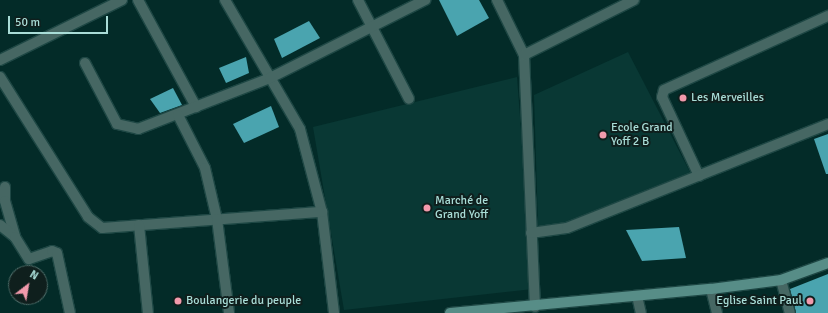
<!DOCTYPE html>
<meta charset="utf-8">
<style>
body{margin:0}
#map{position:relative;width:828px;height:313px;overflow:hidden;background:#032b28;font-family:Signika,sans-serif}
div>[style]{position:absolute}
.built>*{inset:0;background:#093834}
.building>*{inset:0;background:#4aa4af}
.roads{filter:drop-shadow(1px 0 #1e4744) drop-shadow(-1px 0 #1e4744) drop-shadow(0 1px #1e4744) drop-shadow(0 -1px #1e4744)}
.street>*{height:10px;margin:-5px;padding:0 5px;transform-origin:5px;border-radius:5px;background:#466763}
.secondary>*{height:10px;margin:-5px;padding:0 5px;transform-origin:5px;border-radius:5px;background:#578d87}
.dots>*{width:11px;height:11px;translate:-50% -50%;box-sizing:border-box;border:2px solid #0f1f1d;border-radius:50%}
span{translate:-50% -50%;white-space:nowrap;text-align:center;line-height:1.15;-webkit-text-stroke:4px #0f1f1d;paint-order:stroke}
.poi-label{font-size:12px;color:#a9ddd7}
.left{translate:0 -50%;text-align:left}
.right{translate:-100% -50%;text-align:right}
.north{position:absolute;left:8px;top:265px;width:40px;height:40px;box-sizing:border-box;background:#0f1f1d;border:1px solid #4d6b67;border-radius:50%;rotate:31deg;font-size:11px;font-weight:700;line-height:16px;text-align:center;color:#a9ddd7}
.north::after{content:'';display:block;margin:auto;width:14px;height:18px;background:#f29aac;clip-path:polygon(50% 0,100% 100%,50% 72%,0 100%)}
.scale{position:absolute;left:8px;top:16px;width:100px;height:18px;box-sizing:border-box;border:2px solid #a9ddd7;border-top:0;padding-left:5px;font-size:12px;line-height:14px;white-space:nowrap;color:#a9ddd7;-webkit-text-stroke:3px #0f1f1d;paint-order:stroke}
</style>
<div id="map">
<div class="built">
<div style="clip-path:polygon(628px 52px,691px 174px,557px 227px,538px 225px,534px 95px)"></div>
<div style="clip-path:polygon(517px 77px,533px 289px,344px 310px,313px 127px)"></div>
</div>
<div class="building">
<div style="clip-path:polygon(439px 0,479px 0,489px 18px,457px 36px)"></div>
<div style="clip-path:polygon(309px 21px,320px 38px,282px 58px,274px 39px)"></div>
<div style="clip-path:polygon(246px 57px,249px 73px,226px 83px,219px 68px)"></div>
<div style="clip-path:polygon(173px 88px,182px 105px,160px 113px,150px 99px)"></div>
<div style="clip-path:polygon(271px 106px,279px 127px,244px 143px,233px 124px)"></div>
<div style="clip-path:polygon(828px 134px,828px 174px,826px 174px,814px 139px)"></div>
<div style="clip-path:polygon(679px 227px,686px 258px,642px 261px,626px 230px)"></div>
<div style="clip-path:polygon(828px 274px,828px 313px,796px 313px,790px 289px)"></div>
</div>
<div class="roads">
<div class="street">
<div style="left:138px;top:0;width:122px;rotate:61.5deg"></div>
<div style="left:225px;top:0;width:149px;rotate:59.8deg"></div>
<div style="left:300px;top:129px;width:86px;rotate:75.2deg"></div>
<div style="left:322px;top:212px;width:102px;rotate:83.2deg"></div>
<div style="left:358px;top:0;width:111px;rotate:62.7deg"></div>
<div style="left:497px;top:0;width:61px;rotate:63.9deg"></div>
<div style="left:524px;top:55px;width:252px;rotate:87.5deg"></div>
<div style="left:524px;top:55px;width:123px;rotate:-26.6deg"></div>
<div style="left:0;top:60px;width:136px;rotate:-26.2deg"></div>
<div style="left:85px;top:63px;width:69px;rotate:62.3deg"></div>
<div style="left:117px;top:124px;width:22px;rotate:13deg"></div>
<div style="left:138px;top:129px;width:142px;rotate:-21.1deg"></div>
<div style="left:270px;top:78px;width:174px;rotate:-26.7deg"></div>
<div style="left:0;top:77px;width:165px;rotate:57.8deg"></div>
<div style="left:88px;top:217px;width:18px;rotate:38deg"></div>
<div style="left:102px;top:228px;width:221px;rotate:-4.2deg"></div>
<div style="left:178px;top:115px;width:59px;rotate:63deg"></div>
<div style="left:205px;top:168px;width:52px;rotate:76.8deg"></div>
<div style="left:217px;top:219px;width:95px;rotate:82.7deg"></div>
<div style="left:699px;top:176px;width:87px;rotate:-115.1deg"></div>
<div style="left:662px;top:97px;width:7px;rotate:-74deg"></div>
<div style="left:664px;top:90px;width:180px;rotate:-24.3deg"></div>
<div style="left:5px;top:187px;width:14px;rotate:90deg"></div>
<div style="left:5px;top:201px;width:37px;rotate:74deg"></div>
<div style="left:0;top:225px;width:19px;rotate:39deg"></div>
<div style="left:15px;top:237px;width:26px;rotate:58deg"></div>
<div style="left:29px;top:259px;width:24px;rotate:-19deg"></div>
<div style="left:52px;top:251px;width:5px;rotate:22deg"></div>
<div style="left:57px;top:253px;width:61px;rotate:77.8deg"></div>
<div style="left:139px;top:225px;width:88px;rotate:84.2deg"></div>
<div style="left:531px;top:233px;width:36px;rotate:-8deg"></div>
<div style="left:567px;top:228px;width:281px;rotate:-21.7deg"></div>
<div style="left:781px;top:280px;width:34px;rotate:75deg"></div>
<div style="left:711px;top:289px;width:25px;rotate:76deg"></div>
<div style="left:637px;top:296px;width:17px;rotate:77deg"></div>
</div>
<div class="secondary">
<div style="left:450px;top:313px;width:262px;rotate:-5.3deg"></div>
<div style="left:711px;top:289px;width:71px;rotate:-7.3deg"></div>
<div style="left:781px;top:280px;width:50px;rotate:-19.9deg"></div>
</div>
</div>
<div class="dots">
<div style="left:683px;top:98px;background:#f29aac"></div>
<div style="left:603px;top:135px;background:#f29aac"></div>
<div style="left:427px;top:208px;background:#f29aac"></div>
<div style="left:178px;top:301px;background:#f29aac"></div>
<div style="left:810px;top:301px;background:#f29aac"></div>
</div>
<div class="poi-label">
<span class="left" style="left:691px;top:98px">Les Merveilles</span>
<span class="left" style="left:611px;top:135px">Ecole Grand<br>Yoff 2 B</span>
<span class="left" style="left:435px;top:208px">Marché de<br>Grand Yoff</span>
<span class="left" style="left:186px;top:301px">Boulangerie du peuple</span>
<span class="right" style="left:802px;top:301px">Eglise Saint Paul</span>
</div>
<div class="north">N</div>
<div class="scale">50 m</div>
</div>
